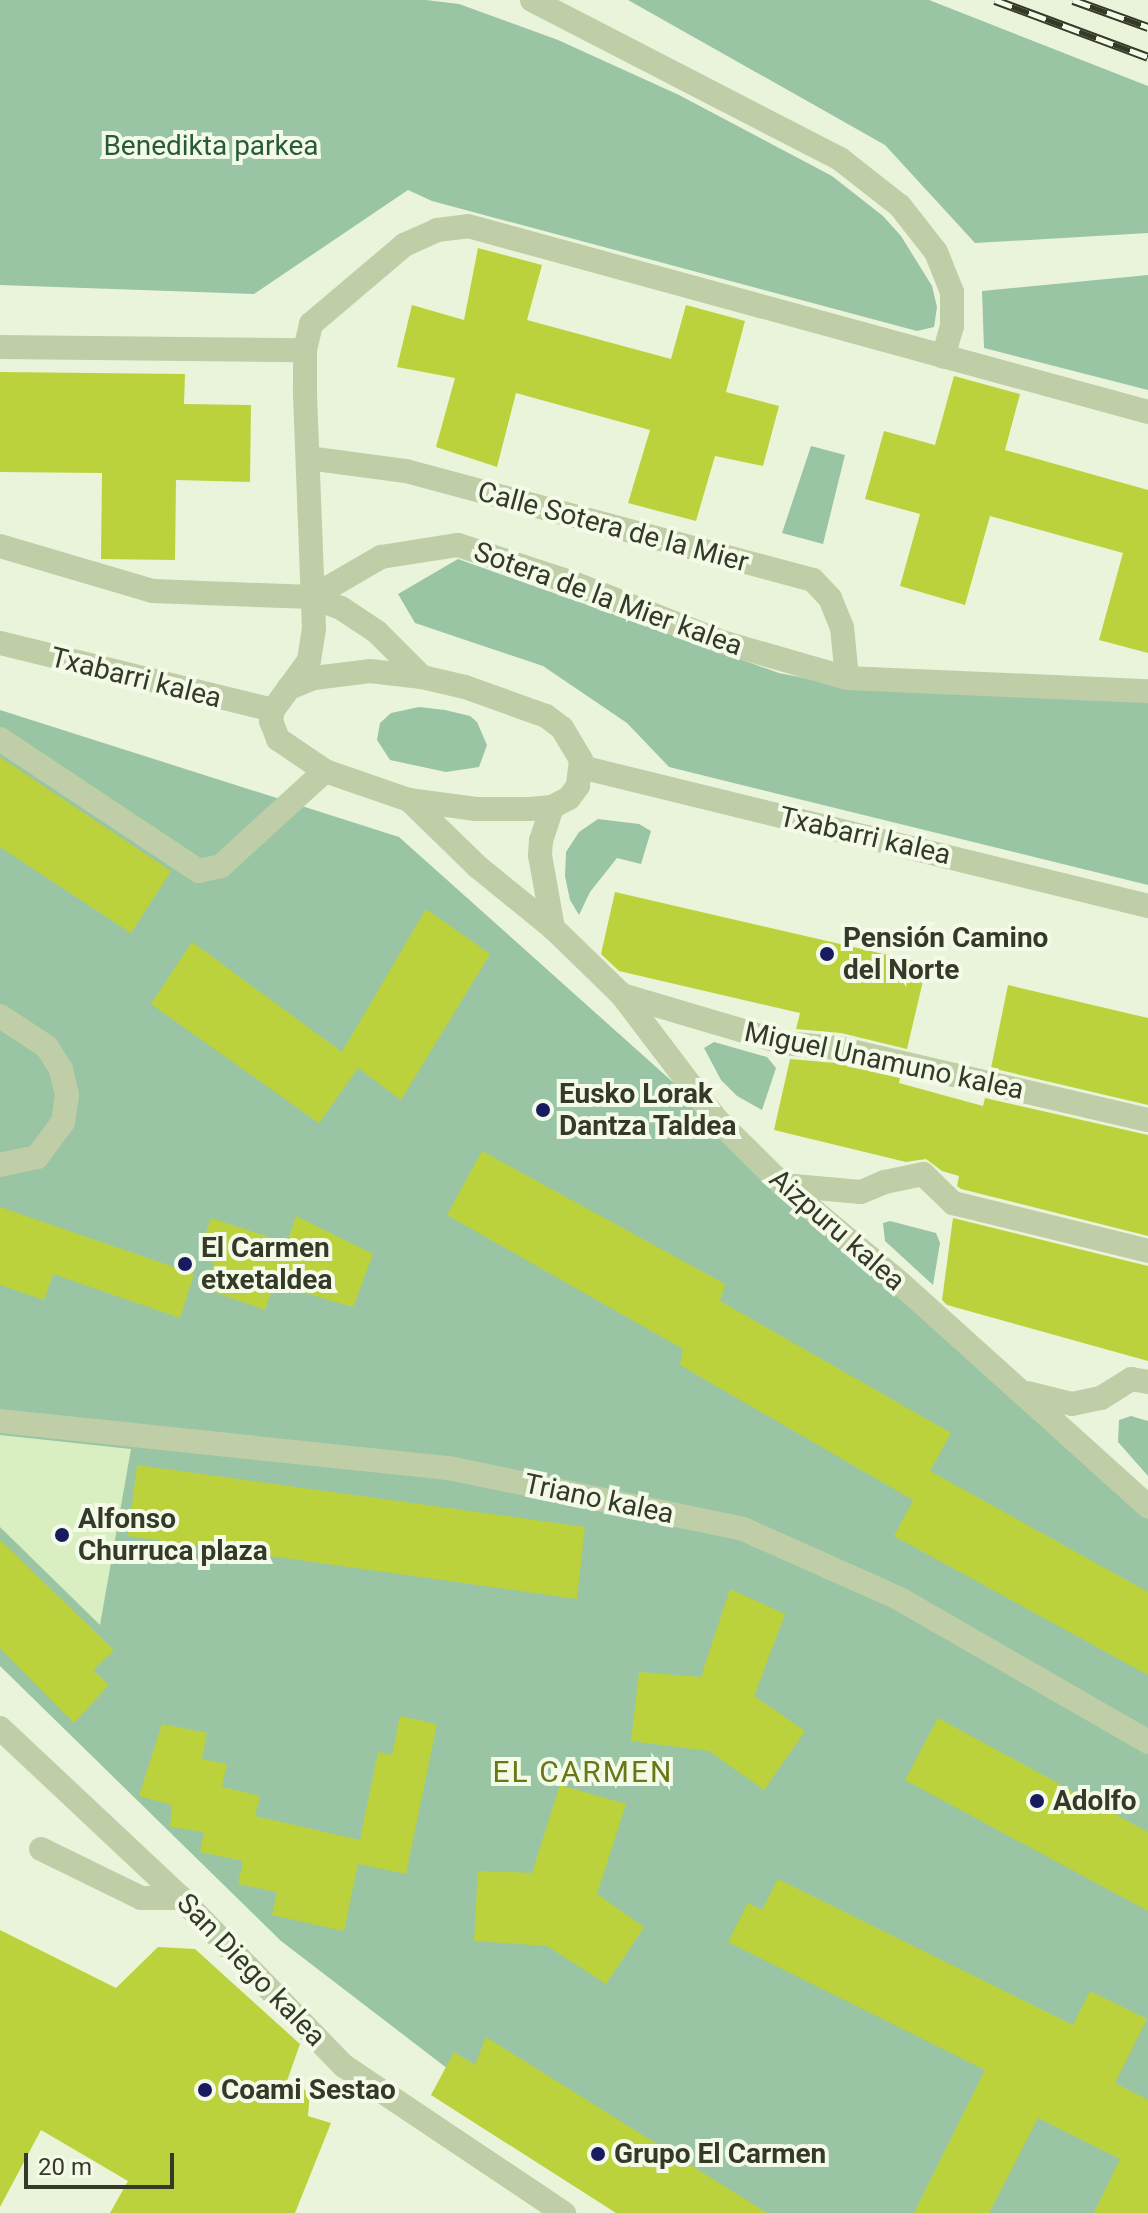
<!DOCTYPE html>
<meta charset="utf-8">
<style>
body{margin:0}
#map{position:relative;width:1148px;height:2213px;overflow:hidden;background:#e9f4db;font-family:Roboto,sans-serif}
div>[style]{position:absolute}
.green>*{inset:0;background:#99c5a4}
.plaza>*{inset:0;background:#d9eec1}
.building>*{inset:0;background:#bcd23c}
.minor>*{height:24px;margin:-12px;padding:0 12px;transform-origin:12px;border-radius:12px;background:#bfcea6}
.rail>*{height:9px;margin-top:-4.5px;transform-origin:0;background:repeating-linear-gradient(90deg,#f3fbe8 0 18px,#353927 0 36px);box-sizing:border-box;border-block:2px solid #353927}
.dots>*{width:22px;height:22px;translate:-50% -50%;box-sizing:border-box;border:4px solid #f3fbe8;border-radius:50%}
span{translate:-50% -50%;white-space:nowrap;text-align:center;line-height:1.15;-webkit-text-stroke:8px #f3fbe8;paint-order:stroke}
.park-label{font-size:28px;color:#285a36}
.street-label{font-size:28px;color:#353927}
.poi-label{font-size:28px;color:#353927;font-weight:700}
.left{translate:0 -50%;text-align:left}
.neighbourhood-label{font-size:30px;color:#697717;letter-spacing:2px}
.scale{position:absolute;left:24px;top:2153px;width:150px;height:36px;box-sizing:border-box;border:4px solid #353927;border-top:0;padding-left:10px;font-size:24px;line-height:28px;white-space:nowrap;color:#353927;-webkit-text-stroke:6px #f3fbe8;paint-order:stroke}
</style>
<div id="map">
<div class="green">
<div style="clip-path:polygon(0 0,426px 0,459px 4px,558px 40px,679px 95px,832px 176px,883px 216px,901px 236px,932px 286px,937px 307px,934px 327px,917px 331px,432px 201px,408px 190px,254px 294px,0 285px)"></div>
<div style="clip-path:polygon(628px 0,929px 0,1148px 86px,1148px 233px,975px 243px,885px 145px)"></div>
<div style="clip-path:polygon(1148px 275px,1148px 390px,984px 348px,982px 291px)"></div>
<div style="clip-path:polygon(811px 446px,845px 455px,823px 544px,782px 533px)"></div>
<div style="clip-path:polygon(458px 559px,779px 673px,850px 687px,1148px 702px,1148px 885px,669px 767px,627px 723px,543px 666px,415px 623px,398px 594px)"></div>
<div style="clip-path:polygon(419px 707px,445px 710px,470px 716px,477px 722px,487px 745px,479px 767px,446px 772px,390px 760px,377px 740px,380px 723px,391px 713px)"></div>
<div style="clip-path:polygon(0 710px,399px 837px,1017px 1390px,1052px 1417px,1148px 1519px,1148px 2213px,636px 2213px,281px 1941px,0 1666px)"></div>
<div style="clip-path:polygon(598px 819px,639px 824px,651px 831px,641px 864px,617px 858px,590px 892px,579px 915px,570px 900px,565px 876px,566px 852px,579px 832px)"></div>
<div style="clip-path:polygon(714px 1042px,767px 1057px,776px 1068px,762px 1110px,737px 1096px,721px 1080px,704px 1048px)"></div>
<div style="clip-path:polygon(890px 1221px,936px 1233px,940px 1243px,933px 1285px,885px 1241px,883px 1223px)"></div>
<div style="clip-path:polygon(1131px 1416px,1148px 1421px,1148px 1476px,1118px 1442px,1119px 1420px)"></div>
</div>
<div class="plaza">
<div style="clip-path:polygon(0 1435px,131px 1449px,100px 1625px,0 1527px)"></div>
</div>
<div class="building">
<div style="clip-path:polygon(478px 248px,542px 265px,527px 320px,671px 359px,686px 305px,745px 321px,726px 392px,779px 406px,763px 466px,715px 456px,696px 521px,628px 503px,650px 430px,516px 393px,497px 467px,436px 447px,455px 378px,397px 367px,412px 305px,464px 320px)"></div>
<div style="clip-path:polygon(0 372px,185px 374px,184px 404px,251px 405px,250px 482px,176px 480px,175px 560px,101px 559px,102px 473px,0 472px)"></div>
<div style="clip-path:polygon(954px 376px,1020px 394px,1005px 450px,1148px 490px,1148px 653px,1099px 640px,1123px 553px,990px 516px,965px 605px,900px 586px,920px 514px,865px 499px,884px 431px,935px 445px)"></div>
<div style="clip-path:polygon(0 757px,171px 871px,131px 933px,0 847px)"></div>
<div style="clip-path:polygon(615px 892px,927px 964px,907px 1049px,841px 1033px,796px 1029px,800px 1013px,619px 971px,601px 954px)"></div>
<div style="clip-path:polygon(426px 909px,490px 954px,401px 1100px,358px 1068px,319px 1123px,151px 1004px,192px 942px,342px 1052px)"></div>
<div style="clip-path:polygon(1008px 985px,1148px 1018px,1148px 1105px,991px 1068px)"></div>
<div style="clip-path:polygon(790px 1059px,836px 1063px,900px 1078px,899px 1083px,983px 1106px,985px 1098px,1148px 1135px,1148px 1236px,961px 1189px,957px 1186px,959px 1176px,942px 1171px,926px 1159px,906px 1162px,774px 1130px)"></div>
<div style="clip-path:polygon(482px 1151px,725px 1284px,720px 1301px,951px 1433px,930px 1471px,1148px 1592px,1148px 1675px,894px 1536px,916px 1495px,913px 1500px,680px 1365px,683px 1349px,447px 1215px)"></div>
<div style="clip-path:polygon(0 1207px,194px 1274px,180px 1318px,53px 1274px,44px 1300px,0 1285px)"></div>
<div style="clip-path:polygon(296px 1216px,373px 1254px,353px 1307px,274px 1284px,265px 1310px,203px 1288px,214px 1264px,199px 1254px,211px 1218px,287px 1243px)"></div>
<div style="clip-path:polygon(953px 1218px,1148px 1266px,1148px 1361px,947px 1305px,942px 1300px)"></div>
<div style="clip-path:polygon(137px 1465px,585px 1527px,577px 1599px,128px 1536px)"></div>
<div style="clip-path:polygon(0 1540px,114px 1650px,93px 1670px,109px 1685px,74px 1723px,0 1648px)"></div>
<div style="clip-path:polygon(730px 1589px,785px 1614px,754px 1696px,805px 1731px,764px 1790px,709px 1751px,631px 1741px,639px 1672px,701px 1677px)"></div>
<div style="clip-path:polygon(400px 1716px,437px 1724px,406px 1874px,358px 1864px,344px 1931px,272px 1915px,277px 1892px,238px 1884px,243px 1861px,200px 1852px,204px 1832px,170px 1827px,172px 1805px,139px 1796px,162px 1724px,207px 1733px,202px 1759px,227px 1764px,222px 1787px,260px 1796px,255px 1816px,360px 1840px,378px 1752px,392px 1755px)"></div>
<div style="clip-path:polygon(938px 1718px,1148px 1832px,1148px 1911px,905px 1780px)"></div>
<div style="clip-path:polygon(560px 1785px,626px 1804px,597px 1894px,644px 1927px,606px 1984px,547px 1946px,474px 1941px,478px 1871px,532px 1873px)"></div>
<div style="clip-path:polygon(778px 1879px,1073px 2025px,1090px 1991px,1147px 2019px,1115px 2083px,1148px 2100px,1148px 2213px,1094px 2213px,1120px 2159px,1038px 2118px,989px 2213px,914px 2213px,985px 2070px,728px 1942px,748px 1903px,762px 1910px)"></div>
<div style="clip-path:polygon(0 1930px,116px 1988px,158px 1947px,195px 1949px,300px 2044px,287px 2081px,310px 2092px,308px 2116px,331px 2123px,295px 2213px,110px 2213px,128px 2181px,41px 2130px,0 2207px)"></div>
<div style="clip-path:polygon(486px 2037px,767px 2213px,616px 2213px,431px 2095px,454px 2052px,475px 2065px)"></div>
</div>
<div class="minor">
<div style="left:532px;top:0;width:347px;rotate:27.3deg"></div>
<div style="left:840px;top:159px;width:76px;rotate:38.1deg"></div>
<div style="left:900px;top:206px;width:58px;rotate:52deg"></div>
<div style="left:936px;top:252px;width:43px;rotate:68.2deg"></div>
<div style="left:952px;top:292px;width:34px;rotate:90deg"></div>
<div style="left:952px;top:326px;width:32px;rotate:106deg"></div>
<div style="left:0;top:347px;width:305px;rotate:0.6deg"></div>
<div style="left:308px;top:458px;width:99px;rotate:7.6deg"></div>
<div style="left:406px;top:471px;width:421px;rotate:15deg"></div>
<div style="left:813px;top:580px;width:25px;rotate:47deg"></div>
<div style="left:830px;top:598px;width:31px;rotate:68deg"></div>
<div style="left:842px;top:627px;width:51px;rotate:84.4deg"></div>
<div style="left:0;top:546px;width:159px;rotate:16.4deg"></div>
<div style="left:153px;top:591px;width:159px;rotate:2.2deg"></div>
<div style="left:312px;top:597px;width:31px;rotate:21deg"></div>
<div style="left:341px;top:608px;width:43px;rotate:33.7deg"></div>
<div style="left:377px;top:632px;width:64px;rotate:45deg"></div>
<div style="left:312px;top:597px;width:80px;rotate:-30.1deg"></div>
<div style="left:381px;top:557px;width:78px;rotate:-8.9deg"></div>
<div style="left:458px;top:545px;width:121px;rotate:18.3deg"></div>
<div style="left:573px;top:583px;width:160px;rotate:21.6deg"></div>
<div style="left:722px;top:642px;width:130px;rotate:16.1deg"></div>
<div style="left:847px;top:678px;width:301px;rotate:2.5deg"></div>
<div style="left:0;top:643px;width:281px;rotate:13.8deg"></div>
<div style="left:370px;top:671px;width:52px;rotate:6.6deg"></div>
<div style="left:422px;top:677px;width:44px;rotate:13.1deg"></div>
<div style="left:465px;top:687px;width:86px;rotate:19.7deg"></div>
<div style="left:546px;top:716px;width:20px;rotate:37deg"></div>
<div style="left:562px;top:728px;width:37px;rotate:59deg"></div>
<div style="left:581px;top:760px;width:26px;rotate:97deg"></div>
<div style="left:578px;top:786px;width:15px;rotate:127deg"></div>
<div style="left:569px;top:798px;width:19px;rotate:152deg"></div>
<div style="left:552px;top:807px;width:22px;rotate:175deg"></div>
<div style="left:530px;top:809px;width:54px;rotate:180deg"></div>
<div style="left:476px;top:809px;width:68px;rotate:-172.3deg"></div>
<div style="left:409px;top:800px;width:89px;rotate:-161deg"></div>
<div style="left:325px;top:771px;width:57px;rotate:-145.8deg"></div>
<div style="left:278px;top:739px;width:19px;rotate:-111deg"></div>
<div style="left:271px;top:721px;width:11px;rotate:-80deg"></div>
<div style="left:273px;top:710px;width:27px;rotate:-54deg"></div>
<div style="left:289px;top:688px;width:27px;rotate:-22deg"></div>
<div style="left:314px;top:678px;width:56px;rotate:-7.1deg"></div>
<div style="left:289px;top:688px;width:34px;rotate:-54deg"></div>
<div style="left:309px;top:660px;width:31px;rotate:-81deg"></div>
<div style="left:314px;top:629px;width:238px;rotate:-92.2deg"></div>
<div style="left:305px;top:391px;width:41px;rotate:-90deg"></div>
<div style="left:305px;top:350px;width:27px;rotate:-77deg"></div>
<div style="left:311px;top:324px;width:122px;rotate:-40.3deg"></div>
<div style="left:404px;top:245px;width:36px;rotate:-24deg"></div>
<div style="left:437px;top:230px;width:31px;rotate:-7deg"></div>
<div style="left:468px;top:226px;width:705px;rotate:15.3deg"></div>
<div style="left:0;top:739px;width:239px;rotate:33.6deg"></div>
<div style="left:199px;top:871px;width:23px;rotate:-13deg"></div>
<div style="left:221px;top:866px;width:141px;rotate:-42.4deg"></div>
<div style="left:581px;top:767px;width:584px;rotate:13.77deg"></div>
<div style="left:409px;top:800px;width:96px;rotate:44.2deg"></div>
<div style="left:478px;top:867px;width:97px;rotate:39.1deg"></div>
<div style="left:553px;top:928px;width:96px;rotate:44.2deg"></div>
<div style="left:622px;top:995px;width:157px;rotate:52.8deg"></div>
<div style="left:717px;top:1120px;width:93px;rotate:44.6deg"></div>
<div style="left:783px;top:1185px;width:153px;rotate:39.9deg"></div>
<div style="left:900px;top:1283px;width:334px;rotate:42deg"></div>
<div style="left:552px;top:807px;width:35px;rotate:108deg"></div>
<div style="left:541px;top:840px;width:15px;rotate:94deg"></div>
<div style="left:540px;top:855px;width:74px;rotate:79.9deg"></div>
<div style="left:622px;top:995px;width:169px;rotate:16.5deg"></div>
<div style="left:784px;top:1043px;width:54px;rotate:5.3deg"></div>
<div style="left:838px;top:1048px;width:318px;rotate:13.1deg"></div>
<div style="left:0;top:1016px;width:56px;rotate:33.4deg"></div>
<div style="left:47px;top:1047px;width:26px;rotate:58deg"></div>
<div style="left:61px;top:1069px;width:27px;rotate:77deg"></div>
<div style="left:67px;top:1095px;width:27px;rotate:98deg"></div>
<div style="left:63px;top:1122px;width:44px;rotate:126.6deg"></div>
<div style="left:37px;top:1157px;width:38px;rotate:168deg"></div>
<div style="left:783px;top:1185px;width:78px;rotate:5.1deg"></div>
<div style="left:861px;top:1192px;width:26px;rotate:-23deg"></div>
<div style="left:885px;top:1182px;width:39px;rotate:-12deg"></div>
<div style="left:923px;top:1174px;width:42px;rotate:44deg"></div>
<div style="left:953px;top:1203px;width:201px;rotate:13.8deg"></div>
<div style="left:1027px;top:1393px;width:46px;rotate:13.7deg"></div>
<div style="left:1072px;top:1404px;width:30px;rotate:-12deg"></div>
<div style="left:1101px;top:1398px;width:36px;rotate:-32deg"></div>
<div style="left:1131px;top:1379px;width:17px;rotate:10deg"></div>
<div style="left:0;top:1421px;width:451px;rotate:6deg"></div>
<div style="left:449px;top:1468px;width:300px;rotate:11.7deg"></div>
<div style="left:743px;top:1529px;width:170px;rotate:24deg"></div>
<div style="left:898px;top:1598px;width:289px;rotate:29.9deg"></div>
<div style="left:0;top:1728px;width:248px;rotate:43.2deg"></div>
<div style="left:181px;top:1898px;width:234px;rotate:45.9deg"></div>
<div style="left:344px;top:2066px;width:265px;rotate:33.8deg"></div>
<div style="left:41px;top:1849px;width:111px;rotate:26.1deg"></div>
<div style="left:141px;top:1898px;width:40px"></div>
</div>
<div class="rail">
<div style="left:995px;top:0;width:163px;rotate:20.4deg"></div>
<div style="left:1073px;top:0;width:80px;rotate:19.8deg"></div>
</div>
<div class="dots">
<div style="left:827px;top:954px;background:#181b5f"></div>
<div style="left:543px;top:1110px;background:#181b5f"></div>
<div style="left:185px;top:1264px;background:#181b5f"></div>
<div style="left:62px;top:1535px;background:#181b5f"></div>
<div style="left:1037px;top:1801px;background:#181b5f"></div>
<div style="left:205px;top:2090px;background:#181b5f"></div>
<div style="left:598px;top:2154px;background:#181b5f"></div>
</div>
<div class="park-label">
<span style="left:211px;top:146px">Benedikta parkea</span>
</div>
<div class="street-label">
<span style="left:613px;top:527px;rotate:15deg">Calle Sotera de la Mier</span>
<span style="left:608px;top:599px;rotate:20deg">Sotera de la Mier kalea</span>
<span style="left:136px;top:678px;rotate:14deg">Txabarri kalea</span>
<span style="left:865px;top:836px;rotate:13deg">Txabarri kalea</span>
<span style="left:884px;top:1061px;rotate:12deg">Miguel Unamuno kalea</span>
<span style="left:837px;top:1230px;rotate:41deg">Aizpuru kalea</span>
<span style="left:599px;top:1499px;rotate:12deg">Triano kalea</span>
<span style="left:251px;top:1970px;rotate:46deg">San Diego kalea</span>
</div>
<div class="poi-label">
<span class="left" style="left:843px;top:954px">Pensión Camino<br>del Norte</span>
<span class="left" style="left:559px;top:1110px">Eusko Lorak<br>Dantza Taldea</span>
<span class="left" style="left:201px;top:1264px">El Carmen<br>etxetaldea</span>
<span class="left" style="left:78px;top:1535px">Alfonso<br>Churruca plaza</span>
<span class="left" style="left:1053px;top:1801px">Adolfo</span>
<span class="left" style="left:221px;top:2090px">Coami Sestao</span>
<span class="left" style="left:614px;top:2154px">Grupo El Carmen</span>
</div>
<div class="neighbourhood-label">
<span style="left:583px;top:1772px">EL CARMEN</span>
</div>
<div class="scale">20 m</div>
</div>
